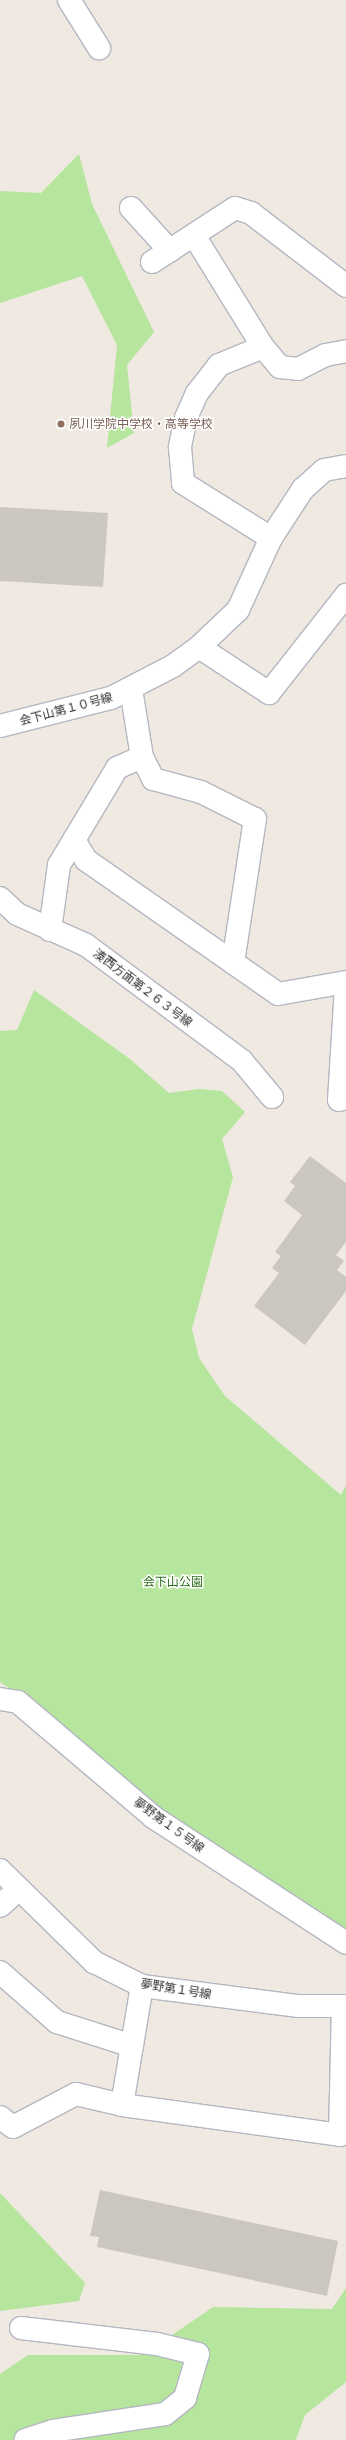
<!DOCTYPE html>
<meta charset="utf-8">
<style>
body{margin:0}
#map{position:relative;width:346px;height:2440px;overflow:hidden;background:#efe9e1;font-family:Inter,"Noto Sans JP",sans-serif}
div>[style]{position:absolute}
.green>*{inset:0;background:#b6e59e}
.building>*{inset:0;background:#cbc7bf}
.roads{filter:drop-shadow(1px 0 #b4b7c1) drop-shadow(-1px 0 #b4b7c1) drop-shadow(0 1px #b4b7c1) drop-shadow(0 -1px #b4b7c1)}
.minor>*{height:22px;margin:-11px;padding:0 11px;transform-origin:11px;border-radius:11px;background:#fff}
.dots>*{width:11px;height:11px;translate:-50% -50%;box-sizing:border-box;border:2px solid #fff;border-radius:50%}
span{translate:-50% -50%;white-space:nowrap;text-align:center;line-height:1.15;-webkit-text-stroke:3px #fff;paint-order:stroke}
.education-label{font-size:12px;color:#785e54}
.left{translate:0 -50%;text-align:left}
.street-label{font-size:12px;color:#2e2e2e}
.park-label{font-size:12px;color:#2c6e1b}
</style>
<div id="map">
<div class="green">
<div style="clip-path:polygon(79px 154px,92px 204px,154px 332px,127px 365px,134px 433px,107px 448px,117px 345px,82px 276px,0 303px,0 191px,41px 193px)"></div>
<div style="clip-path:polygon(34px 990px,130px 1059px,169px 1093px,199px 1089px,222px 1091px,245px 1112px,222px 1139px,233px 1177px,192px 1329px,199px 1358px,225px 1396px,341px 1495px,346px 1485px,346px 1935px,159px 1810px,45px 1713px,0 1682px,0 1031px,17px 1030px)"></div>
<div style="clip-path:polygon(0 2193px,85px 2283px,79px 2301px,0 2311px)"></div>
<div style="clip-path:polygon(346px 2288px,346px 2382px,305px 2415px,296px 2440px,0 2440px,0 2374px,28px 2355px,143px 2355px,213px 2307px,332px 2309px)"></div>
</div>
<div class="building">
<div style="clip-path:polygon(0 507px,108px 513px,103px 587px,0 581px)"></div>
<div style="clip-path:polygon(310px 1156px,346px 1183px,346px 1242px,336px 1255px,344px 1261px,337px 1270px,346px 1277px,346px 1291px,305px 1345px,254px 1306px,279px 1273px,272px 1268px,281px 1256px,275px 1252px,302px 1215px,284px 1201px,295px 1186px,290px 1182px)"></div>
<div style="clip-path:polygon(100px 2190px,338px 2241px,327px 2296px,97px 2247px,99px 2237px,90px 2236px)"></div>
</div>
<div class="roads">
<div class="minor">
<div style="left:69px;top:0;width:57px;rotate:58deg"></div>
<div style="left:131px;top:208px;width:58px;rotate:47.8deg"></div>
<div style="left:195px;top:237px;width:129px;rotate:58.3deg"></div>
<div style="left:263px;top:347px;width:26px;rotate:50deg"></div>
<div style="left:280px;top:367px;width:18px;rotate:6deg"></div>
<div style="left:298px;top:369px;width:31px;rotate:-27deg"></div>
<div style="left:326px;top:355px;width:20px;rotate:-11deg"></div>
<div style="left:152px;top:262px;width:99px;rotate:-33deg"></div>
<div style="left:235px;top:208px;width:17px;rotate:17deg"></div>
<div style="left:251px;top:213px;width:120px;rotate:37.5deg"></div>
<div style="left:263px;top:347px;width:48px;rotate:157.8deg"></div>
<div style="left:219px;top:365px;width:36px;rotate:128deg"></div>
<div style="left:197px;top:393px;width:27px;rotate:114deg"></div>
<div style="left:186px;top:418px;width:30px;rotate:102deg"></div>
<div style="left:180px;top:447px;width:36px;rotate:85deg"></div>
<div style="left:183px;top:483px;width:104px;rotate:32deg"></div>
<div style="left:199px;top:647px;width:84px;rotate:33.3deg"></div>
<div style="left:269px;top:693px;width:125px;rotate:-51.8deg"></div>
<div style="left:0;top:726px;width:114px;rotate:-14.2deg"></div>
<div style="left:111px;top:698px;width:70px;rotate:-27.3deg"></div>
<div style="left:173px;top:666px;width:32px;rotate:-36deg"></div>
<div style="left:199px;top:647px;width:54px;rotate:-43.5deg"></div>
<div style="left:238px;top:610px;width:79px;rotate:-65.4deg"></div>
<div style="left:271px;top:538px;width:59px;rotate:-56.9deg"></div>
<div style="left:303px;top:489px;width:28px;rotate:-42deg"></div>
<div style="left:324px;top:470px;width:22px;rotate:-10deg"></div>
<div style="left:142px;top:757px;width:25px;rotate:63deg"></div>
<div style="left:153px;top:779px;width:50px;rotate:15.2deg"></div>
<div style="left:201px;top:792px;width:60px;rotate:26.6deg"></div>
<div style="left:255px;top:819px;width:145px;rotate:98.7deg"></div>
<div style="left:74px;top:840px;width:23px;rotate:59deg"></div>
<div style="left:86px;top:860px;width:234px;rotate:34.9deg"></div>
<div style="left:278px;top:994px;width:69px;rotate:-10deg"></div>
<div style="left:0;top:898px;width:23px;rotate:43deg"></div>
<div style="left:17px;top:914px;width:76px;rotate:24.2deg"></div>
<div style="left:86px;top:945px;width:194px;rotate:36.6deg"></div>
<div style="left:242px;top:1061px;width:47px;rotate:50.2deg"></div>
<div style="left:50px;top:930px;width:66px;rotate:-82.1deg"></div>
<div style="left:59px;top:865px;width:113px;rotate:-59.1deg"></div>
<div style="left:117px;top:768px;width:27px;rotate:-24deg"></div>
<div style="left:142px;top:757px;width:69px;rotate:-99.2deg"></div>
<div style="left:346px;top:986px;width:114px;rotate:93.5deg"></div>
<div style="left:339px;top:1100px;width:7px;rotate:-16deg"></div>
<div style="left:0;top:1699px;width:18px;rotate:9deg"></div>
<div style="left:18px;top:1702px;width:177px;rotate:40.4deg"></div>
<div style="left:153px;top:1817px;width:230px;rotate:33.1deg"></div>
<div style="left:0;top:1870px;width:132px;rotate:44.4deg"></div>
<div style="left:94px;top:1962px;width:54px;rotate:26.6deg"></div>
<div style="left:142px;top:1986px;width:158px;rotate:7.3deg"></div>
<div style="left:299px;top:2006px;width:47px"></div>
<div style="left:0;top:1906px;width:25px;rotate:-42deg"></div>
<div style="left:0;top:1972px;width:76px;rotate:41.3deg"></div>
<div style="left:57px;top:2022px;width:79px;rotate:17.7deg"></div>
<div style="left:122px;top:2105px;width:121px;rotate:-80.5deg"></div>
<div style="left:0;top:2117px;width:16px;rotate:38deg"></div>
<div style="left:13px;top:2127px;width:71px;rotate:-27.6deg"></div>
<div style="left:76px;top:2094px;width:47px;rotate:13.4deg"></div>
<div style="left:122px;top:2105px;width:220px;rotate:7.8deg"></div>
<div style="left:340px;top:2135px;width:128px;rotate:-88.7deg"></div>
<div style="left:21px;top:2328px;width:137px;rotate:6.7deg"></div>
<div style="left:157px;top:2344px;width:42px;rotate:13.7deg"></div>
<div style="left:198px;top:2354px;width:46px;rotate:106.5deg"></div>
<div style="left:185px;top:2398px;width:26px;rotate:141deg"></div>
<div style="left:165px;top:2414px;width:113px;rotate:171.4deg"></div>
<div style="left:53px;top:2431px;width:29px;rotate:162deg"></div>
</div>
</div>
<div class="dots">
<div style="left:61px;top:424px;background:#8d6e63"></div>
</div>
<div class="education-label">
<span class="left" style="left:69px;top:424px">夙川学院中学校・高等学校</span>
</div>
<div class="street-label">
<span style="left:66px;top:709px;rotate:-15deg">会下山第１０号線</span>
<span style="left:143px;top:988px;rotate:37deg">湊西方面第２６３号線</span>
<span style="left:169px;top:1825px;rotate:36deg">夢野第１５号線</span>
<span style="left:176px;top:1989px;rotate:9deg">夢野第１号線</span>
</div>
<div class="park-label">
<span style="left:173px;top:1582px">会下山公園</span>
</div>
</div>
